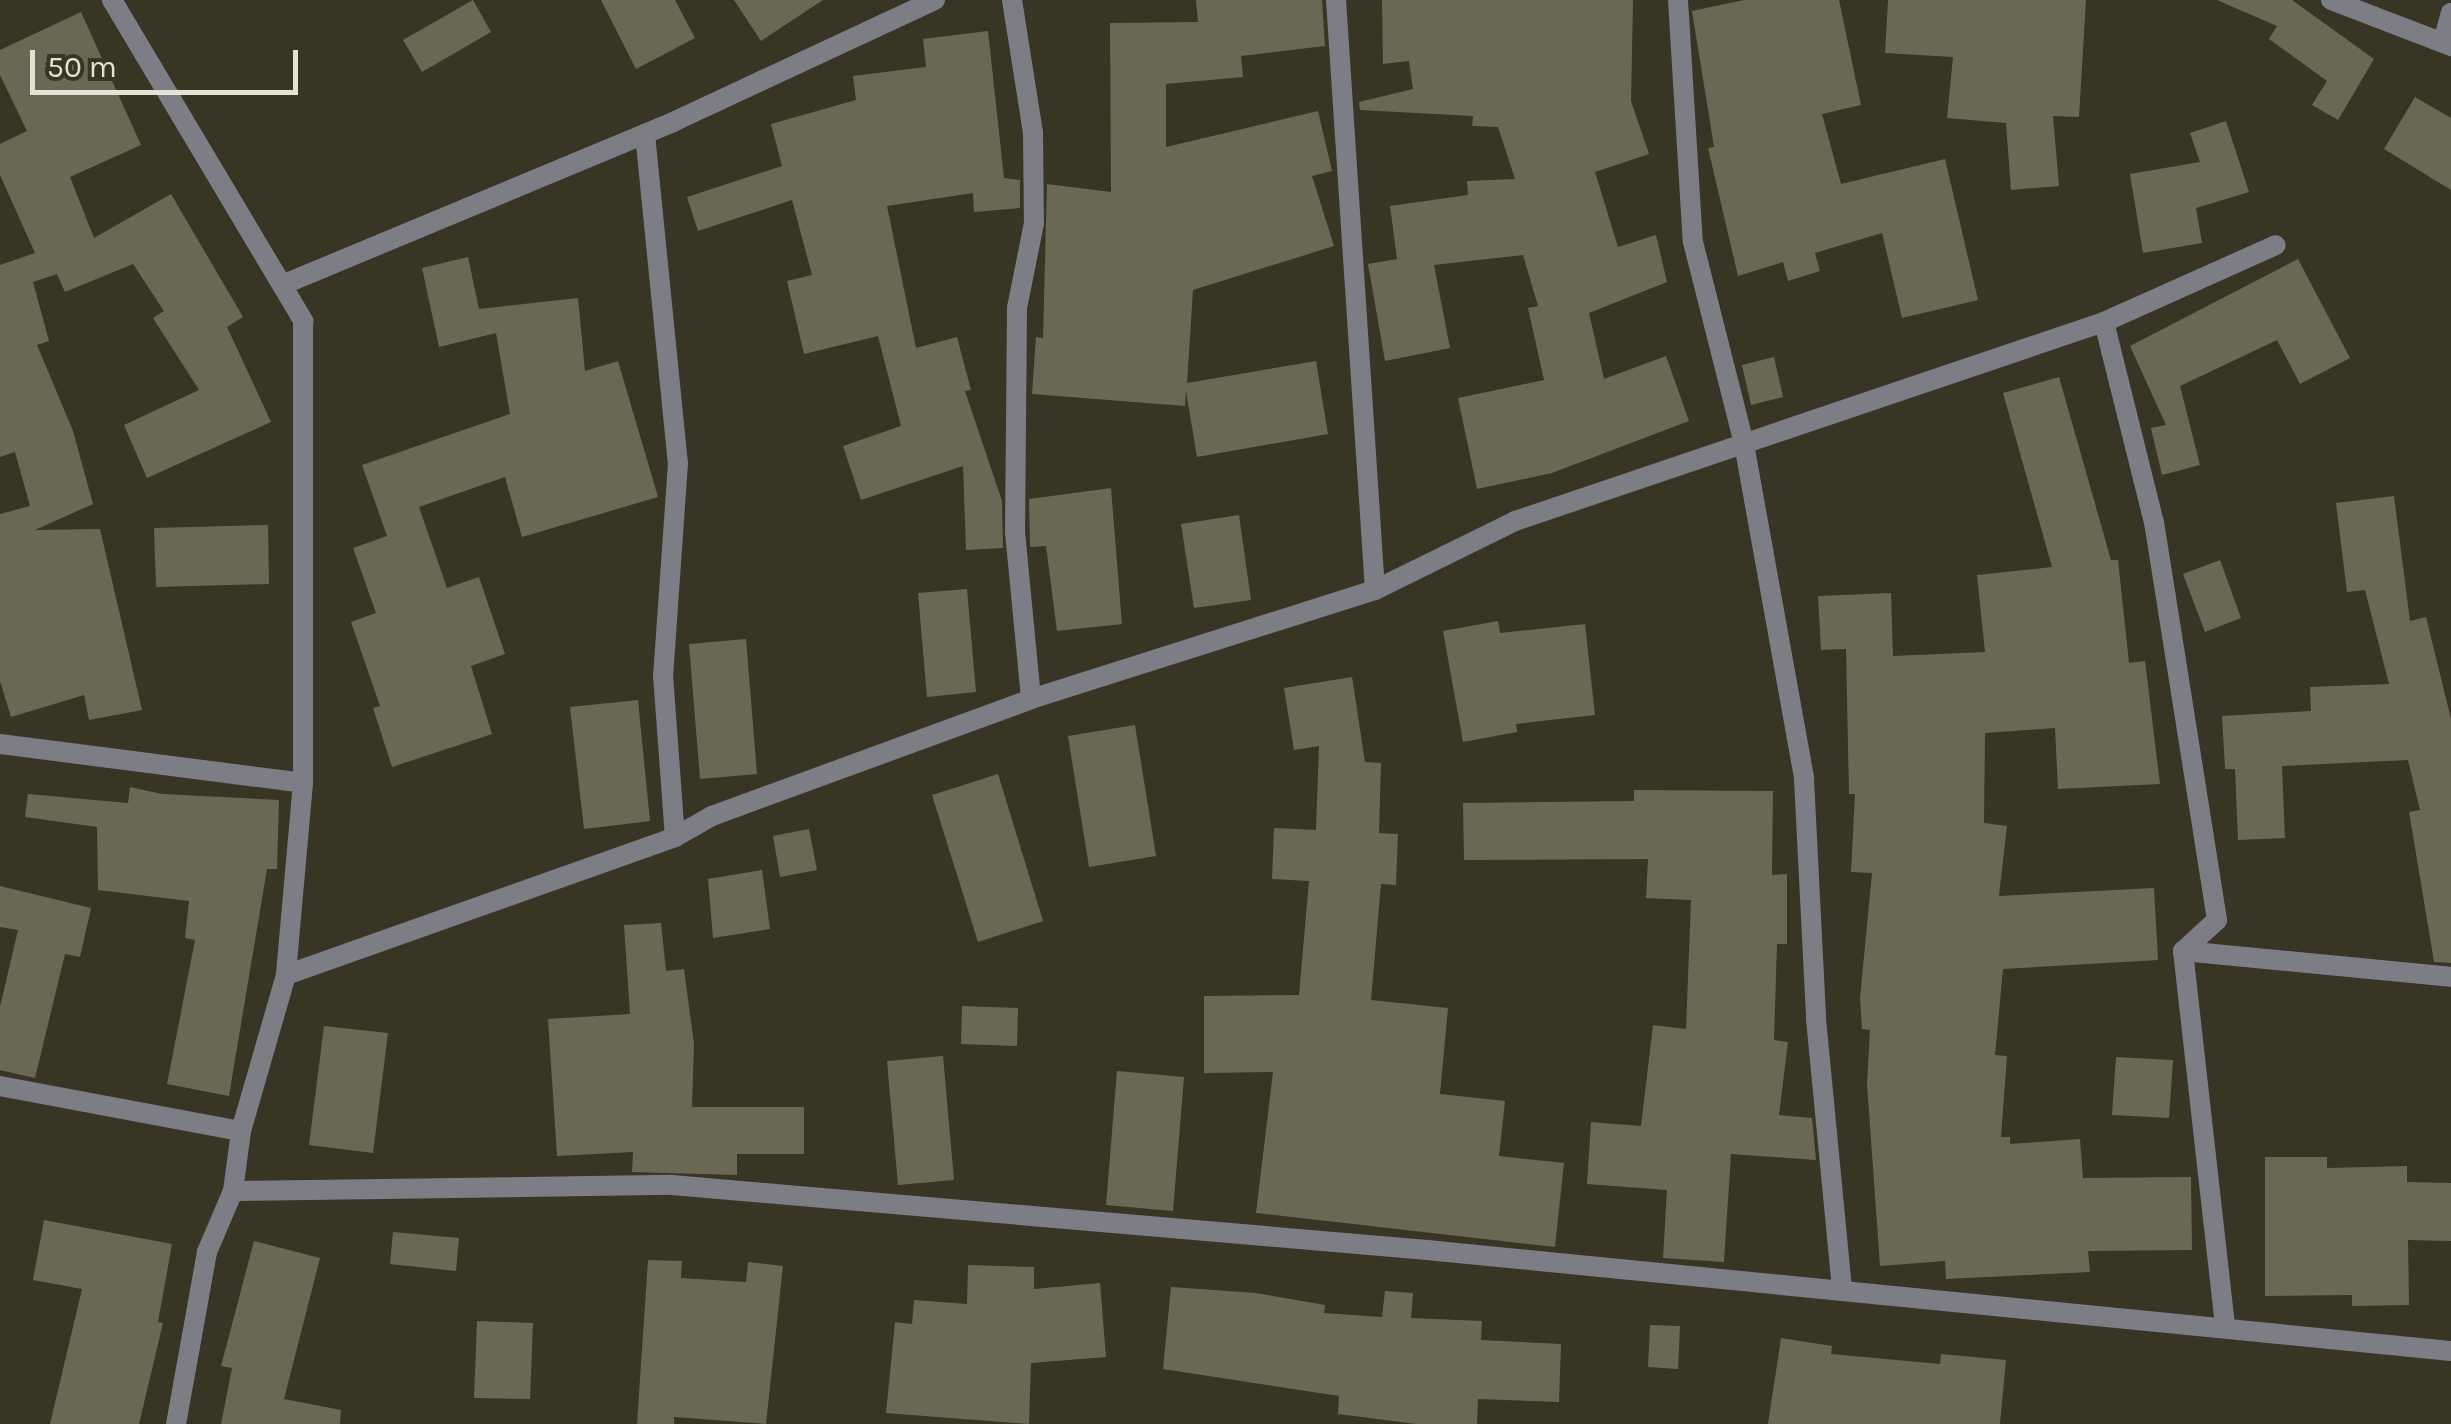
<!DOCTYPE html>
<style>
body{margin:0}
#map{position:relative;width:2451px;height:1424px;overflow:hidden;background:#393525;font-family:Karla,sans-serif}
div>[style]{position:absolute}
.building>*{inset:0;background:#6b6755}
.minor>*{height:20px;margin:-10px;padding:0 10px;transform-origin:10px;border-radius:10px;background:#7d7d85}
span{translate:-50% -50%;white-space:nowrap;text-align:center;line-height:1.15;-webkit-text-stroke:8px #393525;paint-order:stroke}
.scale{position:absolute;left:30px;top:50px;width:268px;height:45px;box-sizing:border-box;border:5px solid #e4e1d7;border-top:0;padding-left:12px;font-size:30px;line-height:35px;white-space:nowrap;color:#e4e1d7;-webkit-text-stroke:8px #393525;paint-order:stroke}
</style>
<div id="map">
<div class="building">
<div style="clip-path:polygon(473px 0,491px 32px,422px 72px,403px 40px)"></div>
<div style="clip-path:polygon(601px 0,675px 0,695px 38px,636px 69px)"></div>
<div style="clip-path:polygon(734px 0,823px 0,761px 41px)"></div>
<div style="clip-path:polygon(1196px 0,1322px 0,1325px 46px,1241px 56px,1243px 77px,1166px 84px,1166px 147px,1318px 111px,1332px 171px,1312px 176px,1334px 246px,1193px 290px,1187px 383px,1316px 361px,1328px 434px,1197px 457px,1186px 391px,1185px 406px,1032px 394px,1036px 337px,1043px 338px,1047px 184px,1111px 192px,1110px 23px,1198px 22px)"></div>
<div style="clip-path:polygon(1382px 0,1633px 0,1631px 101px,1649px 154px,1595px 172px,1618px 247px,1656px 235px,1667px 282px,1589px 313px,1604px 379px,1666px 356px,1689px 421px,1552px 473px,1477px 489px,1458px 398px,1544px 380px,1528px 308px,1538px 306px,1523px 255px,1434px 265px,1450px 348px,1385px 361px,1368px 264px,1397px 259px,1390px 206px,1468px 195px,1467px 181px,1515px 179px,1498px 127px,1472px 126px,1473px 116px,1360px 110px,1359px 102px,1413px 89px,1409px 61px,1383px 64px)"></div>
<div style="clip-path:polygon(1744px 0,1839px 0,1861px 105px,1822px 114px,1841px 184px,1945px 159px,1978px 300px,1902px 318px,1882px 233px,1815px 253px,1820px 271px,1788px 281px,1783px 262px,1738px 276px,1708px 148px,1714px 147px,1692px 11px)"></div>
<div style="clip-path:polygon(1888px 0,2086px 0,2079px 117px,2053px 116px,2059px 186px,2011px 190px,2006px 123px,1947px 118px,1953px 57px,1885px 53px)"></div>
<div style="clip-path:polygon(2217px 0,2292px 0,2374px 59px,2338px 120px,2312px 105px,2327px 81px,2269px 39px,2277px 26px)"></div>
<div style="clip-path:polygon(81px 12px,141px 145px,70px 177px,94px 238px,171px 194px,243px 317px,227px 327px,271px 422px,147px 478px,124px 425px,199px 390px,153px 318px,164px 311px,133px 264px,65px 292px,57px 274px,33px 282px,49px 341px,37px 345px,73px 431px,93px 504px,35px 530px,100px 529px,142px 710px,89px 720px,84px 695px,11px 717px,0 681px,0 514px,30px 506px,15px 452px,0 457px,0 265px,35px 253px,0 175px,0 144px,27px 131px,0 75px,0 50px)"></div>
<div style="clip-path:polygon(988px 31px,1004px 178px,1020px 180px,1020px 208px,974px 212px,973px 193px,887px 206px,916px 348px,957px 337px,971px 390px,965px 391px,1002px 501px,1003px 548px,966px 550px,963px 466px,861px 500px,843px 446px,901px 426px,878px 336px,804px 354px,787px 281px,812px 275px,792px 200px,698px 231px,687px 197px,782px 166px,771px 124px,856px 100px,853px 76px,926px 67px,923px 39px)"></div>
<div style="clip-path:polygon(2415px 97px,2451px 118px,2451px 190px,2384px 149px)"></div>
<div style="clip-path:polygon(2226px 121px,2249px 192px,2196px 208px,2202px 243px,2143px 253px,2130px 174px,2200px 162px,2190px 133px)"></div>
<div style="clip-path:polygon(468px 257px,479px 309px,578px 298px,585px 371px,618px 361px,658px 497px,522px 537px,505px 477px,419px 507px,447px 588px,479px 577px,505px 654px,471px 666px,492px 734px,392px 767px,373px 708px,380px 706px,351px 622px,376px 613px,353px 548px,387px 536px,362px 465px,510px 414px,496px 333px,439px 347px,422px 268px)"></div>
<div style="clip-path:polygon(2298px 259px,2350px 358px,2300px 384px,2277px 340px,2180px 386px,2200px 465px,2162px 475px,2151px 428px,2166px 425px,2130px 346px)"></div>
<div style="clip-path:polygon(1774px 357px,1783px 397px,1751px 405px,1742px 365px)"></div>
<div style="clip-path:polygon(2059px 377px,2111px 560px,2118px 560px,2129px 663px,2145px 661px,2160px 784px,2058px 789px,2055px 728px,1985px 733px,1984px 823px,2007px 826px,1999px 896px,2154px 888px,2158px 960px,2003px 969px,1995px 1055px,2007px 1056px,2001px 1137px,2010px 1137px,2010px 1144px,2080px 1139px,2083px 1178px,2191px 1177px,2192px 1250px,2088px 1251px,2090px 1272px,1946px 1279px,1945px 1261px,1880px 1266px,1867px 1084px,1870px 1030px,1862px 1029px,1860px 998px,1872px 873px,1851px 872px,1855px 794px,1849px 794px,1846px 649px,1821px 650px,1818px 596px,1891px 593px,1893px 656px,1985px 652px,1977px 575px,2052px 567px,2003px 393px)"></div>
<div style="clip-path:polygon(1111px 488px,1122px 624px,1057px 631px,1046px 546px,1030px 547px,1029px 499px)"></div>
<div style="clip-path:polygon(2394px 496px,2410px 621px,2426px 617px,2451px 719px,2451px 963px,2434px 962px,2409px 812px,2420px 810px,2408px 760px,2282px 766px,2285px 838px,2238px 840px,2235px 769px,2225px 769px,2222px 716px,2311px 711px,2310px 687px,2389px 684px,2365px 590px,2347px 592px,2336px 503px)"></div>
<div style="clip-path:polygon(1239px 515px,1251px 600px,1194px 608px,1181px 524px)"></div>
<div style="clip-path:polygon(268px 525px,269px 584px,156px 587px,154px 528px)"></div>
<div style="clip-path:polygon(2220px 560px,2241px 618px,2205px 632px,2183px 574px)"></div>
<div style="clip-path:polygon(967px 589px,976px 692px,927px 697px,918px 593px)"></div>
<div style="clip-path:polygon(1498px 621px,1500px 633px,1585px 624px,1595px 715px,1516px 724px,1517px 732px,1463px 742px,1443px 631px)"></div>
<div style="clip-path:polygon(746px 639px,757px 774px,700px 779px,689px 644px)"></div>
<div style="clip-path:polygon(1352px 677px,1365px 762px,1381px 763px,1379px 833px,1398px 834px,1396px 885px,1381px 884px,1371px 1000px,1448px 1008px,1440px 1094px,1505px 1101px,1499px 1156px,1564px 1163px,1555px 1247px,1256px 1213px,1273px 1072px,1204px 1073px,1204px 996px,1299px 995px,1309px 881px,1272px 879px,1274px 828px,1316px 830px,1319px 746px,1294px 750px,1284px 688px)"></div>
<div style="clip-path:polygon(638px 700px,650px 821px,584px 829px,570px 707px)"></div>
<div style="clip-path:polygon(1135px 725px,1156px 856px,1089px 867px,1068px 736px)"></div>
<div style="clip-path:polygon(998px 774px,1043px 921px,978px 942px,932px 795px)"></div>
<div style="clip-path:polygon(130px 787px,162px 794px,279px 800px,277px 869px,267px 869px,229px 1096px,167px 1084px,195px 940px,185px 938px,189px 901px,98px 890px,97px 827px,25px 817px,28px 794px,128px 803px)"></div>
<div style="clip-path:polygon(1634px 790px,1773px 791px,1772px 875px,1787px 874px,1787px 944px,1777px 944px,1774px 1040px,1788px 1042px,1779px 1115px,1812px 1118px,1816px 1160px,1731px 1154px,1724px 1262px,1663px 1258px,1667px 1190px,1587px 1184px,1591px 1122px,1641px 1126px,1653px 1025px,1686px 1029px,1691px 900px,1646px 898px,1648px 859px,1464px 860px,1463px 803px,1634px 801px)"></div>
<div style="clip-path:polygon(809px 829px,817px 870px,780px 877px,773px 836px)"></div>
<div style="clip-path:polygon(762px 870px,770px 929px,713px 938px,708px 879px)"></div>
<div style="clip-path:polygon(0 886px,91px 908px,80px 957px,65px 954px,35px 1078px,0 1070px,0 1007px,18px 930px,0 927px)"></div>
<div style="clip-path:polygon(661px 923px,666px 971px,684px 969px,694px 1044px,692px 1107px,804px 1107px,804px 1154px,737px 1154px,737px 1175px,632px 1172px,633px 1152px,557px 1156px,548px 1019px,630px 1014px,624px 925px)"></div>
<div style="clip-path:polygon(962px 1006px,1018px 1008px,1017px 1046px,961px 1044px)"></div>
<div style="clip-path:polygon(324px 1026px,388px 1033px,373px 1153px,309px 1145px)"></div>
<div style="clip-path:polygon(943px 1056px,954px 1180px,898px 1185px,887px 1061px)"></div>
<div style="clip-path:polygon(2116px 1057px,2173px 1060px,2169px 1118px,2112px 1115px)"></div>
<div style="clip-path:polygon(1117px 1071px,1184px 1077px,1173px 1211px,1106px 1205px)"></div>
<div style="clip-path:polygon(2265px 1157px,2327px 1157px,2327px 1168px,2407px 1166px,2407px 1182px,2451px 1183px,2451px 1241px,2408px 1240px,2409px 1305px,2352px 1306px,2352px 1295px,2265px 1296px)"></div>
<div style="clip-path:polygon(44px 1220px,172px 1244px,158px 1322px,163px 1323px,139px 1424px,50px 1424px,82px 1289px,33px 1280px)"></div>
<div style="clip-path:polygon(393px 1232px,459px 1238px,456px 1271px,390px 1264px)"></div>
<div style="clip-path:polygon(254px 1241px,320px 1258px,284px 1399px,341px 1410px,340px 1424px,221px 1424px,232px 1368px,221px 1366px)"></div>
<div style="clip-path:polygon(648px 1260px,682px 1261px,681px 1278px,746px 1282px,748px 1262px,783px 1266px,766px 1424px,674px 1417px,674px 1424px,637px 1424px)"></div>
<div style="clip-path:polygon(968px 1265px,1034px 1267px,1034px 1289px,1100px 1283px,1106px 1357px,1031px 1363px,1029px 1424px,886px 1413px,895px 1322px,912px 1324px,914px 1300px,967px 1304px)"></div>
<div style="clip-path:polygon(1171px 1287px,1256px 1293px,1325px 1305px,1324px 1313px,1382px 1317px,1385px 1291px,1413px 1293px,1411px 1318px,1482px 1321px,1481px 1340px,1561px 1344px,1559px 1402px,1478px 1399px,1477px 1424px,1416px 1424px,1338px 1414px,1339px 1396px,1163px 1369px)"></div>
<div style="clip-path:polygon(477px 1321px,533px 1323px,530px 1399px,474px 1398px)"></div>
<div style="clip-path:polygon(1650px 1325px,1680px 1326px,1678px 1369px,1648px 1367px)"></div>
<div style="clip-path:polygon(1781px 1338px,1832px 1346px,1831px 1354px,1940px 1364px,1941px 1354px,2006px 1360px,2000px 1424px,1768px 1424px)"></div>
</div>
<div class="minor">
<div style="left:112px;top:0;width:374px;rotate:59.2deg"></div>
<div style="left:303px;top:321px;width:462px;rotate:90deg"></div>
<div style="left:303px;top:783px;width:193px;rotate:95.1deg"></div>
<div style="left:286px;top:975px;width:162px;rotate:106.1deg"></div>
<div style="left:241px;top:1131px;width:61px;rotate:97.6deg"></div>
<div style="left:233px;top:1191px;width:66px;rotate:113.1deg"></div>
<div style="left:207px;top:1252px;width:175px;rotate:100.2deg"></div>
<div style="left:1012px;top:0;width:135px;rotate:81deg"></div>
<div style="left:1033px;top:133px;width:90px;rotate:89.4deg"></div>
<div style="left:1034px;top:223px;width:87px;rotate:101.3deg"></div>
<div style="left:1017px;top:308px;width:224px;rotate:90.5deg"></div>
<div style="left:1015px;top:532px;width:168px;rotate:84.5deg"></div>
<div style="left:1336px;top:0;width:591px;rotate:86.22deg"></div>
<div style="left:1678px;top:0;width:242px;rotate:86.5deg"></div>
<div style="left:1693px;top:242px;width:208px;rotate:75.8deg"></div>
<div style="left:1744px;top:444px;width:340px;rotate:79.8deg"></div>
<div style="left:1804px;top:779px;width:240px;rotate:87.1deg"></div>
<div style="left:1816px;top:1019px;width:271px;rotate:84.5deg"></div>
<div style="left:2331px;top:0;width:129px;rotate:21deg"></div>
<div style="left:2443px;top:42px;width:30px;rotate:-75deg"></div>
<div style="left:645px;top:134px;width:331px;rotate:84.3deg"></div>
<div style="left:678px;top:463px;width:213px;rotate:94deg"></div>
<div style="left:663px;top:675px;width:162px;rotate:85.8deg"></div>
<div style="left:282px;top:285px;width:424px;rotate:-22.6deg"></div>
<div style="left:673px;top:122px;width:289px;rotate:-25deg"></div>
<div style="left:2104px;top:322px;width:206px;rotate:76deg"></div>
<div style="left:2154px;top:522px;width:403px;rotate:81deg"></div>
<div style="left:2217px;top:920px;width:46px;rotate:137.6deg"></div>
<div style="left:2183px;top:951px;width:377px;rotate:83.6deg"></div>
<div style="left:0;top:744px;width:305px;rotate:7.3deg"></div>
<div style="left:2183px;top:951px;width:269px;rotate:5.5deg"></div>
<div style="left:286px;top:975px;width:413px;rotate:-19.5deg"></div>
<div style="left:675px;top:837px;width:43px;rotate:-29.6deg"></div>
<div style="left:712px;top:816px;width:340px;rotate:-20.1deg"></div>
<div style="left:1031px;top:699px;width:361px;rotate:-17.6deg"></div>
<div style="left:1375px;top:590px;width:156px;rotate:-26.2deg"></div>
<div style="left:1515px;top:521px;width:622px;rotate:-18.67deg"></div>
<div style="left:2104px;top:322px;width:188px;rotate:-24.1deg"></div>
<div style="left:0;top:1086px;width:245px;rotate:10.6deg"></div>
<div style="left:233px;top:1191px;width:439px;rotate:-0.8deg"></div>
<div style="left:672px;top:1185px;width:758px;rotate:4.92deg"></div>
<div style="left:1427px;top:1250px;width:1029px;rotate:5.63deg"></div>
</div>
<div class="scale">50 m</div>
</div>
